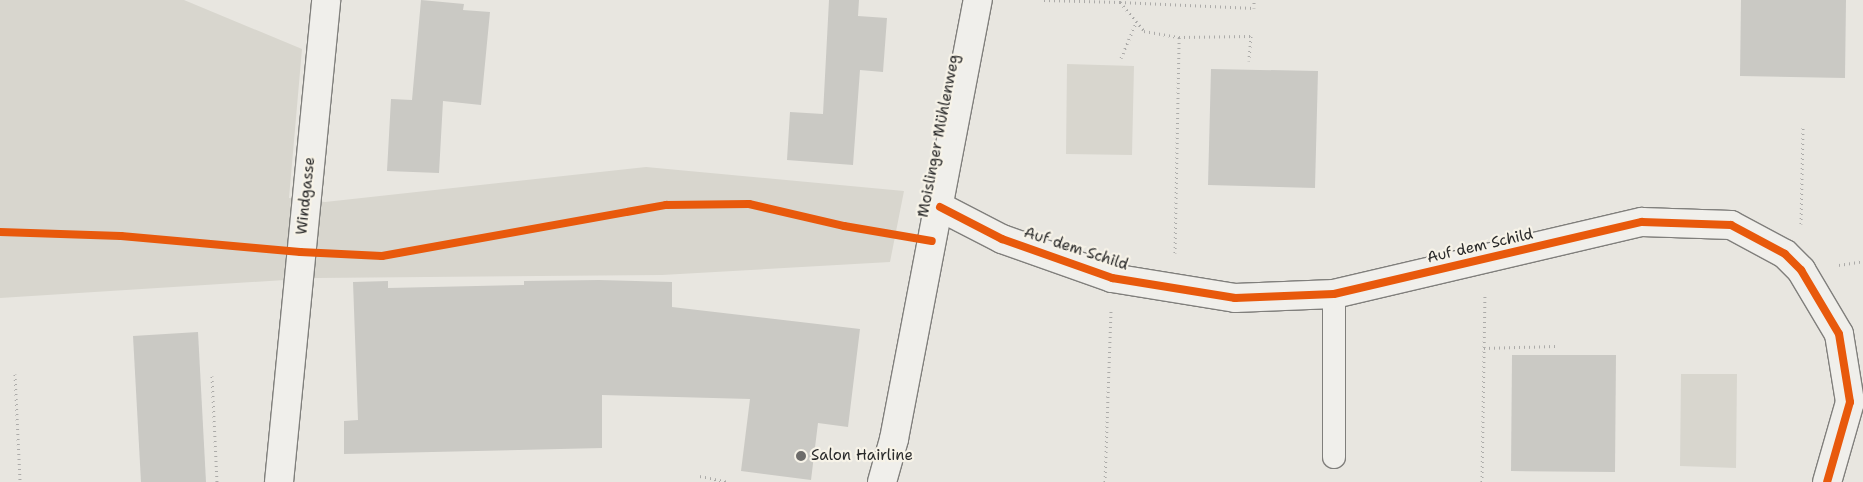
<!DOCTYPE html>
<meta charset="utf-8">
<style>
body{margin:0}
#map{position:relative;width:1863px;height:482px;overflow:hidden;background:#e8e6e0;font-family:"Shantell Sans",sans-serif}
div>[style]{position:absolute}
.green>*{inset:0;background:#d8d6ce}
.building>*{inset:0;background:#cac9c4}
.path>*{height:3px;margin-top:-1.5px;transform-origin:0;background:repeating-linear-gradient(90deg,#acaba9 0 1px,transparent 0 5px)}
.roads{filter:drop-shadow(1px 0 #807f7c) drop-shadow(-1px 0 #807f7c) drop-shadow(0 1px #807f7c) drop-shadow(0 -1px #807f7c)}
.lane>*{height:22px;margin:-11px;padding:0 11px;transform-origin:11px;border-radius:11px;background:#f0efeb}
.street>*{height:28px;margin:-14px;padding:0 14px;transform-origin:14px;border-radius:14px;background:#f0efeb}
.cycleway>*{height:8px;margin:-4px;padding:0 4px;transform-origin:4px;border-radius:4px;background:#e8590c}
.dots>*{width:14px;height:14px;translate:-50% -50%;box-sizing:border-box;border:2px solid #f7f3e8;border-radius:50%}
span{translate:-50% -50%;white-space:nowrap;text-align:center;line-height:1.15;-webkit-text-stroke:4.5px #f7f3e8;paint-order:stroke}
.street-label{font-size:15px;color:#2b2b2b}
.poi-label{font-size:15px;color:#2b2b2b}
.left{translate:0 -50%;text-align:left}
</style>
<div id="map">
<div class="green">
<div style="clip-path:polygon(0 0,184px 0,302px 49px,289px 198px,325px 202px,646px 167px,904px 191px,890px 262px,662px 275px,316px 278px,0 298px)"></div>
<div style="clip-path:polygon(1067px 64px,1134px 66px,1132px 155px,1066px 154px)"></div>
<div style="clip-path:polygon(1681px 374px,1737px 374px,1736px 468px,1680px 466px)"></div>
</div>
<div class="building">
<div style="clip-path:polygon(421px 0,464px 4px,463px 10px,490px 12px,481px 105px,443px 101px,439px 173px,387px 171px,391px 99px,412px 100px)"></div>
<div style="clip-path:polygon(829px 0,859px 0,858px 16px,887px 18px,883px 72px,860px 70px,853px 165px,787px 160px,790px 112px,823px 114px)"></div>
<div style="clip-path:polygon(1741px 0,1846px 0,1845px 78px,1740px 76px)"></div>
<div style="clip-path:polygon(1211px 69px,1318px 71px,1315px 188px,1208px 185px)"></div>
<div style="clip-path:polygon(599px 280px,672px 282px,672px 307px,860px 329px,848px 427px,818px 423px,811px 480px,741px 471px,750px 399px,602px 395px,602px 448px,344px 454px,344px 421px,358px 420px,353px 282px,388px 281px,388px 288px,524px 285px,524px 281px)"></div>
<div style="clip-path:polygon(198px 332px,206px 482px,141px 482px,133px 336px)"></div>
<div style="clip-path:polygon(1512px 355px,1616px 355px,1615px 472px,1511px 471px)"></div>
</div>
<div class="path">
<div style="left:1044px;top:0;width:76px;rotate:1.5deg"></div>
<div style="left:1120px;top:2px;width:38px;rotate:50deg"></div>
<div style="left:1144px;top:31px;width:36px;rotate:10deg"></div>
<div style="left:1120px;top:2px;width:134px;rotate:2.6deg"></div>
<div style="left:1254px;top:8px;width:8px;rotate:-90deg"></div>
<div style="left:1121px;top:58px;width:39px;rotate:-67deg"></div>
<div style="left:1801px;top:224px;width:97px;rotate:-88.8deg"></div>
<div style="left:1175px;top:253px;width:216px;rotate:-88.9deg"></div>
<div style="left:1179px;top:37px;width:72px;rotate:-0.8deg"></div>
<div style="left:1251px;top:36px;width:25px;rotate:95deg"></div>
<div style="left:1839px;top:265px;width:24px;rotate:-9deg"></div>
<div style="left:1484px;top:348px;width:71px;rotate:-1.6deg"></div>
<div style="left:15px;top:374px;width:108px;rotate:87.3deg"></div>
<div style="left:212px;top:376px;width:106px;rotate:87.3deg"></div>
<div style="left:700px;top:476px;width:29px;rotate:12deg"></div>
<div style="left:1105px;top:482px;width:171px;rotate:-88deg"></div>
<div style="left:1482px;top:482px;width:187px;rotate:-89.1deg"></div>
</div>
<div class="roads">
<div class="lane">
<div style="left:1334px;top:457px;width:163px;rotate:-90deg"></div>
</div>
<div class="street">
<div style="left:940px;top:207px;width:70px;rotate:27.3deg"></div>
<div style="left:1002px;top:239px;width:117px;rotate:19.5deg"></div>
<div style="left:1112px;top:278px;width:125px;rotate:9.2deg"></div>
<div style="left:1235px;top:298px;width:99px;rotate:-2.3deg"></div>
<div style="left:1334px;top:294px;width:316px;rotate:-13.2deg"></div>
<div style="left:1642px;top:222px;width:89px;rotate:1.9deg"></div>
<div style="left:1731px;top:225px;width:61px;rotate:28.2deg"></div>
<div style="left:1785px;top:254px;width:23px;rotate:45deg"></div>
<div style="left:1801px;top:270px;width:74px;rotate:59.3deg"></div>
<div style="left:1839px;top:334px;width:69px;rotate:80.8deg"></div>
<div style="left:1850px;top:402px;width:83px;rotate:106deg"></div>
<div style="left:279px;top:482px;width:484px;rotate:-84.4deg"></div>
<div style="left:882px;top:482px;width:45px;rotate:-74.4deg"></div>
<div style="left:894px;top:439px;width:447px;rotate:-79.2deg"></div>
</div>
</div>
<div class="cycleway">
<div style="left:940px;top:207px;width:70px;rotate:27.3deg"></div>
<div style="left:1002px;top:239px;width:117px;rotate:19.5deg"></div>
<div style="left:1112px;top:278px;width:125px;rotate:9.2deg"></div>
<div style="left:1235px;top:298px;width:99px;rotate:-2.3deg"></div>
<div style="left:1334px;top:294px;width:316px;rotate:-13.2deg"></div>
<div style="left:1642px;top:222px;width:89px;rotate:1.9deg"></div>
<div style="left:1731px;top:225px;width:61px;rotate:28.2deg"></div>
<div style="left:1785px;top:254px;width:23px;rotate:45deg"></div>
<div style="left:1801px;top:270px;width:74px;rotate:59.3deg"></div>
<div style="left:1839px;top:334px;width:69px;rotate:80.8deg"></div>
<div style="left:1850px;top:402px;width:83px;rotate:106deg"></div>
<div style="left:0;top:232px;width:121px;rotate:1.9deg"></div>
<div style="left:121px;top:236px;width:180px;rotate:5.1deg"></div>
<div style="left:300px;top:252px;width:82px;rotate:2.8deg"></div>
<div style="left:382px;top:256px;width:289px;rotate:-10.2deg"></div>
<div style="left:666px;top:205px;width:83px;rotate:-0.7deg"></div>
<div style="left:749px;top:204px;width:98px;rotate:13deg"></div>
<div style="left:844px;top:226px;width:89px;rotate:9.7deg"></div>
</div>
<div class="dots">
<div style="left:801px;top:456px;background:#6d6c6a"></div>
</div>
<div class="street-label">
<span style="left:939px;top:136px;rotate:-79deg">Moislinger Mühlenweg</span>
<span style="left:306px;top:196px;rotate:-84deg">Windgasse</span>
<span style="left:1480px;top:246px;rotate:-13deg">Auf dem Schild</span>
<span style="left:1076px;top:249px;rotate:18deg">Auf dem Schild</span>
</div>
<div class="poi-label">
<span class="left" style="left:811px;top:456px">Salon Hairline</span>
</div>
</div>
